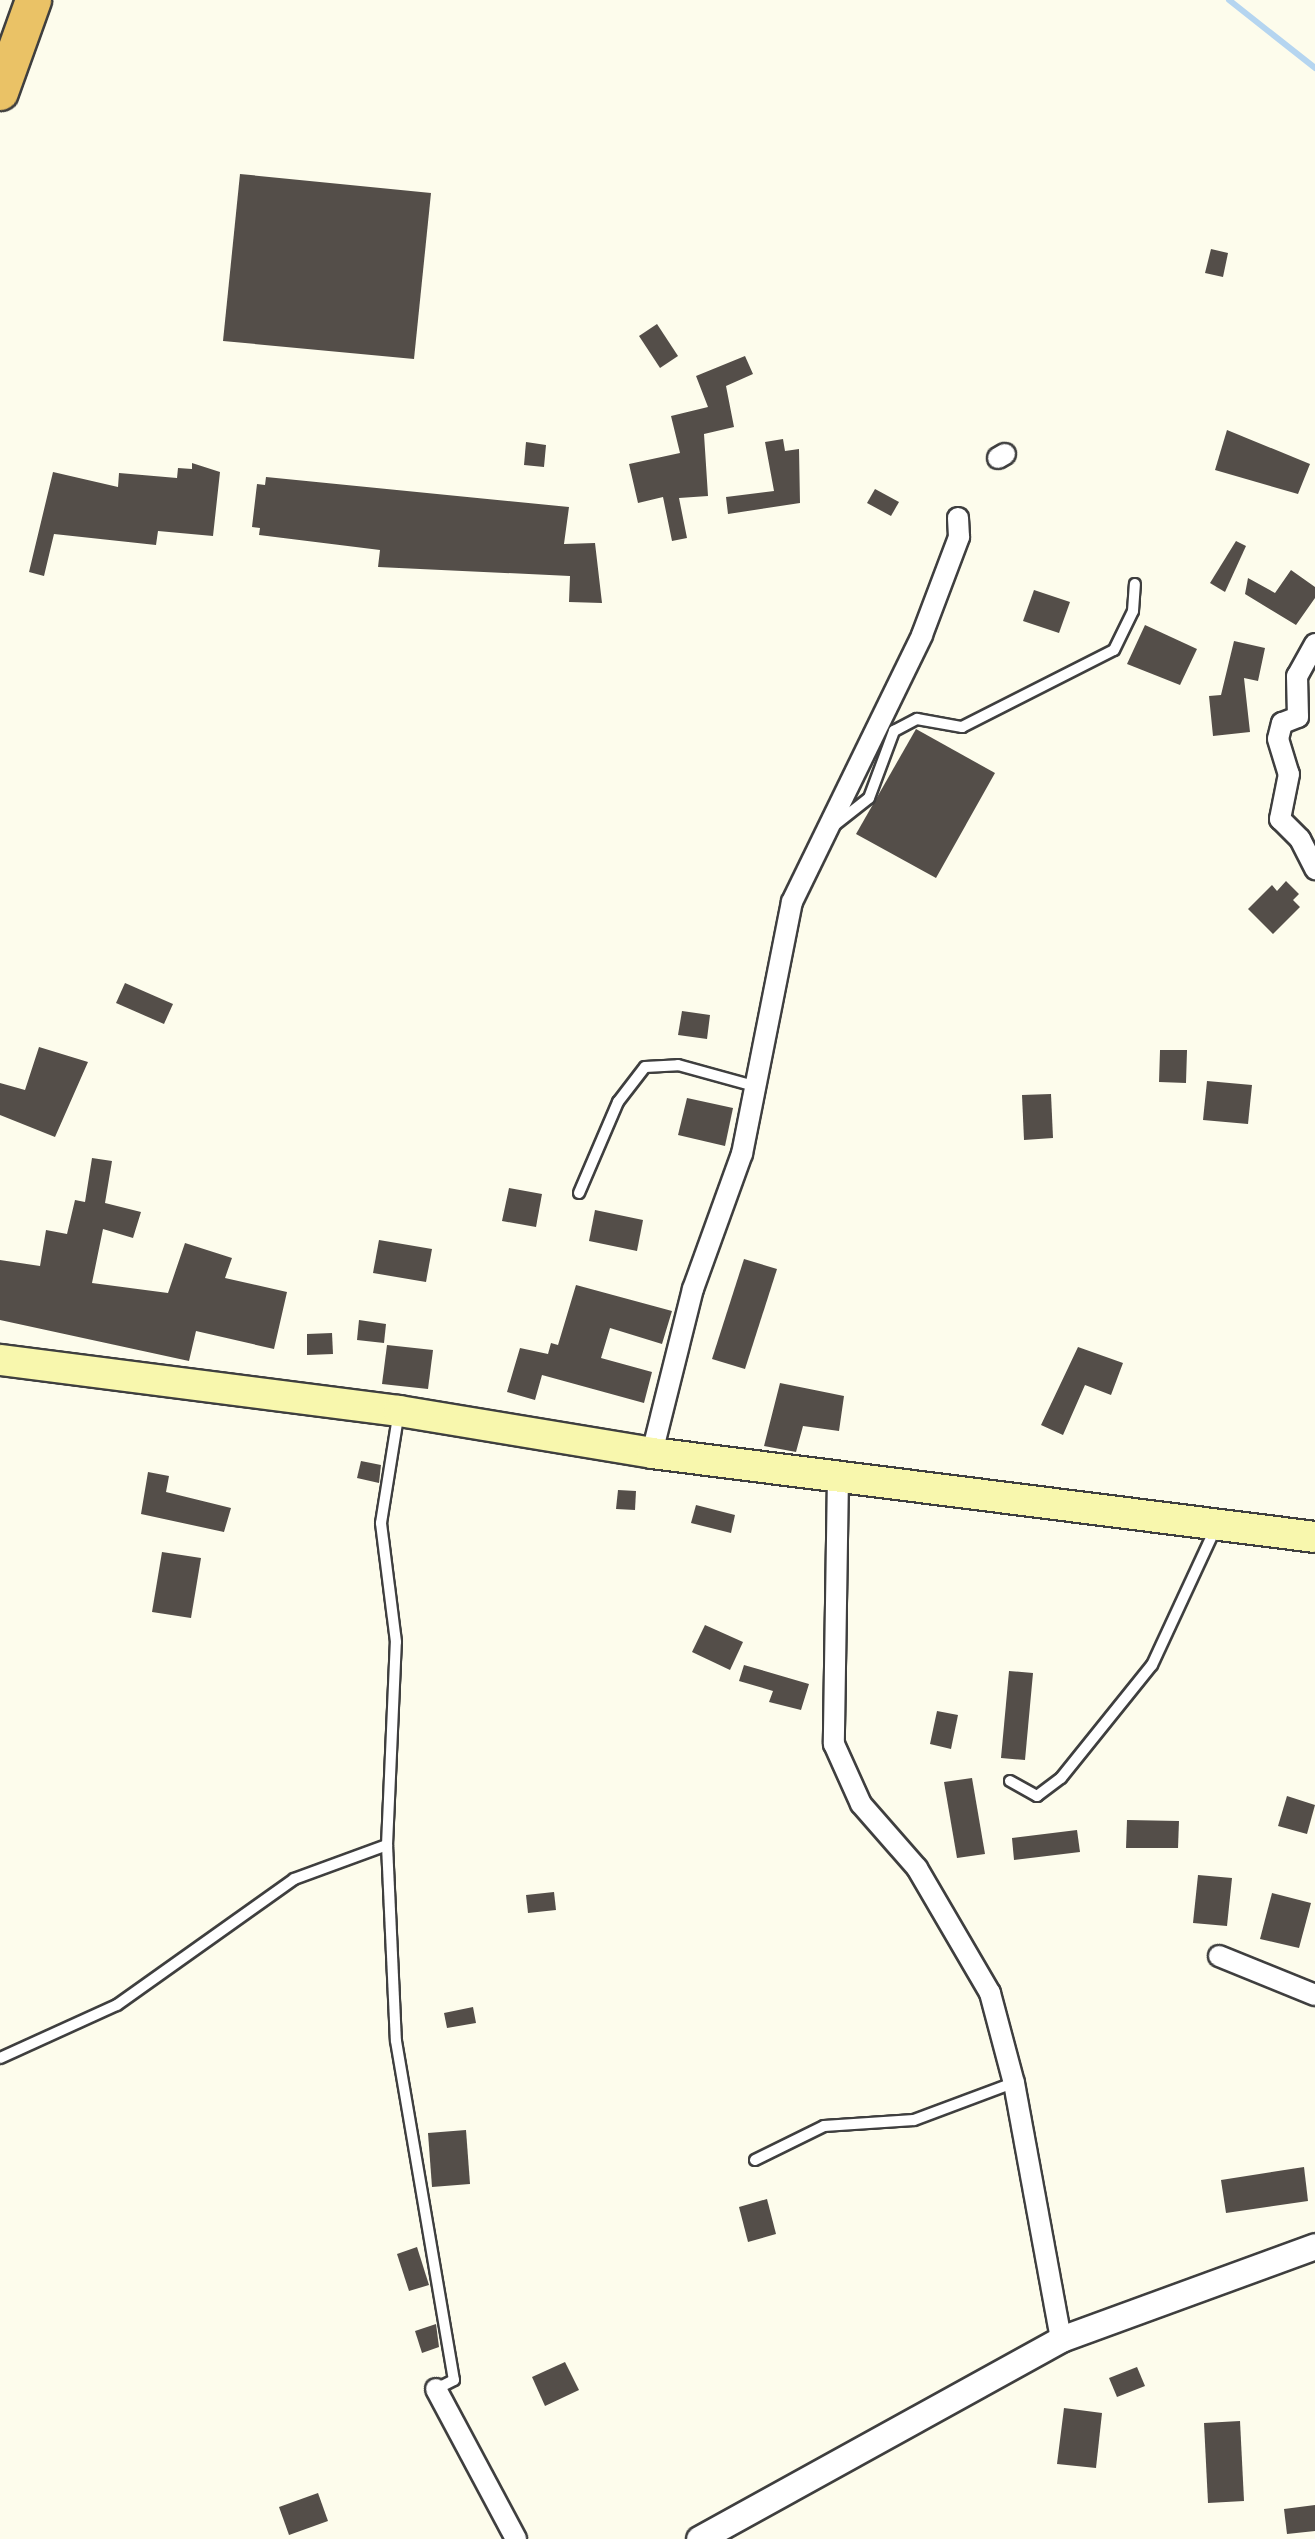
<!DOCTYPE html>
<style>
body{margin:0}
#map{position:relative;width:1315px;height:2539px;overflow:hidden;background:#fdfcec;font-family:"Zilla Slab",serif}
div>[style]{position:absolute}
.stream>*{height:6px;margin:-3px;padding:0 3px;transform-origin:3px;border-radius:3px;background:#b5d5f0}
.building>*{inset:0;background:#544e49}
.roads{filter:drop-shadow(2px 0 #3f3f3f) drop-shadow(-2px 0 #3f3f3f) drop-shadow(0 2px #3f3f3f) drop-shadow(0 -2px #3f3f3f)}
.service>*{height:10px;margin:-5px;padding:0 5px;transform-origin:5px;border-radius:5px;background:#fff}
.minor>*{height:20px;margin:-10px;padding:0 10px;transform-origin:10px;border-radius:10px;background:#fff}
.tertiary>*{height:25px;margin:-12.5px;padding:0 12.5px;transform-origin:12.5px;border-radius:12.5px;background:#fff}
.secondary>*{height:30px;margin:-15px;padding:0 15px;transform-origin:15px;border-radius:15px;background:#f8f7ad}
.trunk>*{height:35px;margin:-17.5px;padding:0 17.5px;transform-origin:17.5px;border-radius:17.5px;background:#eac266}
span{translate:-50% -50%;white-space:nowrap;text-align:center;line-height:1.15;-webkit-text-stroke:10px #fff;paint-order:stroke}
</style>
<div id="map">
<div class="stream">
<div style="left:1229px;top:0;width:110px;rotate:38.3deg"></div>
</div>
<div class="building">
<div style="clip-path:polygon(240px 174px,431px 193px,414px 359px,223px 341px)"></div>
<div style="clip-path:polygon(1211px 249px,1228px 253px,1223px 277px,1205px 273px)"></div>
<div style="clip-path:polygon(657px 324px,678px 356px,660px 368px,639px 336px)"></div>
<div style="clip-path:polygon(745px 356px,753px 374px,726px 386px,734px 427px,704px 434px,708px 496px,679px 498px,687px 538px,672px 541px,663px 497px,638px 503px,629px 464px,680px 453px,671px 416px,708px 407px,696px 376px)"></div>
<div style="clip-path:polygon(1227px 430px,1310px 464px,1298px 494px,1215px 470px)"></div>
<div style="clip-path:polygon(783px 439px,785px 451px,799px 449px,800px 503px,728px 514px,726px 497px,774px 491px,765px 442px)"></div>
<div style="clip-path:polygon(526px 442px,546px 445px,544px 467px,524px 465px)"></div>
<div style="clip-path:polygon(192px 463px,220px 472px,213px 536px,158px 531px,156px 545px,54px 534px,44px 576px,29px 572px,53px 472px,118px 487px,119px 473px,177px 478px,178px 468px,192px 469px)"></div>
<div style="clip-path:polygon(266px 477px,569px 507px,564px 544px,595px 543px,602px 603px,569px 602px,570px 576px,378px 567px,380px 550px,259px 535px,260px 528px,252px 527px,257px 484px,265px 485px)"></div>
<div style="clip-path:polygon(875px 489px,899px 502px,891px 516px,867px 503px)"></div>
<div style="clip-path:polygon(1236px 541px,1246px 546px,1225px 592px,1210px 583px)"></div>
<div style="clip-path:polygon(1291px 570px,1315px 587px,1315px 598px,1296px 625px,1245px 594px,1248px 578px,1275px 593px)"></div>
<div style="clip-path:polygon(1034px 590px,1070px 602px,1059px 633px,1023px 621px)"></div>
<div style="clip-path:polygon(1145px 625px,1197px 649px,1180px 685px,1127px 664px)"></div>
<div style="clip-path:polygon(1234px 641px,1265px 648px,1258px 681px,1244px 678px,1250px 732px,1213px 736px,1209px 696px,1221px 695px)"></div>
<div style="clip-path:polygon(916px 729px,995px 773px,936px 878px,856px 834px)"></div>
<div style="clip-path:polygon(1286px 881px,1299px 894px,1293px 900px,1300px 907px,1273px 934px,1248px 909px,1272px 885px,1277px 891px)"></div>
<div style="clip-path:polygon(125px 983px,173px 1004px,164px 1024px,116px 1003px)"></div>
<div style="clip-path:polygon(682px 1011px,710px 1015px,707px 1039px,678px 1035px)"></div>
<div style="clip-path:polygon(39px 1047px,88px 1062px,55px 1137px,0 1115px,0 1083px,25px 1090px)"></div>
<div style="clip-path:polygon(1160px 1050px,1187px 1050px,1186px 1083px,1159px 1082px)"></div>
<div style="clip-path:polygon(1207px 1081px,1252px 1085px,1248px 1124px,1203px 1120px)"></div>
<div style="clip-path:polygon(1051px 1094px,1053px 1138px,1024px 1140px,1022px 1095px)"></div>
<div style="clip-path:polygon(687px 1098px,733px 1108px,725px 1146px,678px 1135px)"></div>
<div style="clip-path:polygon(92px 1158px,112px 1161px,105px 1203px,141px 1212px,133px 1238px,103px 1229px,92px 1283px,168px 1293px,185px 1243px,232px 1258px,225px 1278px,287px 1292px,274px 1349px,196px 1331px,189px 1361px,0 1320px,0 1260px,40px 1266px,46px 1230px,67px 1234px,75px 1200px,85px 1202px)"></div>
<div style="clip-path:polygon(509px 1188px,542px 1194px,536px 1227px,502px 1221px)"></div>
<div style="clip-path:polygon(595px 1210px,643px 1220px,637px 1251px,589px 1241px)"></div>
<div style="clip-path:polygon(379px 1240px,432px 1249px,426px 1282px,373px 1273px)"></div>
<div style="clip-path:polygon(744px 1259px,777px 1269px,745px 1369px,712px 1359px)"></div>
<div style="clip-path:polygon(576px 1285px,672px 1311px,662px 1344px,610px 1328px,601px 1358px,652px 1372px,644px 1403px,542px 1375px,535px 1400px,507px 1392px,520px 1348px,548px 1354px,551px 1343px,558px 1345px)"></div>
<div style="clip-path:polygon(359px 1320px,386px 1324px,384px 1343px,357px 1340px)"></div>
<div style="clip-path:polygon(332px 1333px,333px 1354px,307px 1355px,307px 1334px)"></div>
<div style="clip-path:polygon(387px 1345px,433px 1350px,428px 1389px,382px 1384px)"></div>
<div style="clip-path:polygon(1078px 1347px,1123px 1363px,1111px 1395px,1085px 1385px,1063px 1435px,1041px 1425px)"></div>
<div style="clip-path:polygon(780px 1383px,844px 1396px,839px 1431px,803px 1426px,796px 1452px,764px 1446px)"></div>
<div style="clip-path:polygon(361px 1461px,381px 1465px,379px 1483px,357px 1478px)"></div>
<div style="clip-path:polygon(148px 1472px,169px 1476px,166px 1492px,231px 1508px,224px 1532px,141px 1514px)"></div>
<div style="clip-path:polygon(618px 1490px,636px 1491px,635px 1510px,616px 1509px)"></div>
<div style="clip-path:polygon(696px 1505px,735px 1515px,731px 1533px,691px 1523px)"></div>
<div style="clip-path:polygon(162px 1552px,201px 1558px,191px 1618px,152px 1612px)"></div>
<div style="clip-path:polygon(705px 1625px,743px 1642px,730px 1670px,692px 1652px)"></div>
<div style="clip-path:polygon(744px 1665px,809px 1684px,801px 1710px,769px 1702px,773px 1691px,739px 1681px)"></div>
<div style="clip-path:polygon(1009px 1671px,1033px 1673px,1025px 1760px,1001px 1758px)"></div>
<div style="clip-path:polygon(937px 1711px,958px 1715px,951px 1749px,930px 1744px)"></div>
<div style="clip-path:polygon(972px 1778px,985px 1854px,957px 1858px,944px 1782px)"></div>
<div style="clip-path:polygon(1287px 1796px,1315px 1805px,1307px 1834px,1278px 1826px)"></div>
<div style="clip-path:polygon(1127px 1820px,1179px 1821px,1178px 1848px,1126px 1848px)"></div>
<div style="clip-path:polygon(1077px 1830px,1080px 1852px,1014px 1860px,1012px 1838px)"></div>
<div style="clip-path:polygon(1198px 1875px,1232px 1878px,1227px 1926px,1193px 1923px)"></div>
<div style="clip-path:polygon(554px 1892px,556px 1910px,528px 1913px,526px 1895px)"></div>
<div style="clip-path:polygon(1272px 1893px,1311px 1903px,1299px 1948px,1260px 1939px)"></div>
<div style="clip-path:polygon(473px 2007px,476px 2023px,447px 2028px,444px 2013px)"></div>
<div style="clip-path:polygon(466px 2130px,470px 2184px,432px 2187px,428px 2133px)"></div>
<div style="clip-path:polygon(1304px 2167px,1308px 2201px,1226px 2213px,1221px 2180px)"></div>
<div style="clip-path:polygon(767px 2199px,776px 2234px,748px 2242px,739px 2207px)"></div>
<div style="clip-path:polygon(417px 2247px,429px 2285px,409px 2291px,397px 2254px)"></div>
<div style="clip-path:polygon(436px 2324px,439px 2347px,422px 2353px,415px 2331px)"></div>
<div style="clip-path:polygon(565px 2362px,579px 2390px,545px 2406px,532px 2377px)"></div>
<div style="clip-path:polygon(1137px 2367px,1145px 2386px,1117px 2397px,1109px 2378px)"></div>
<div style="clip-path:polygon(1064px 2408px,1102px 2413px,1096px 2468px,1057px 2464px)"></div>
<div style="clip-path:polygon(1240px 2421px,1244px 2501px,1208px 2503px,1204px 2423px)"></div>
<div style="clip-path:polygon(318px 2493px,328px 2521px,289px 2535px,279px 2507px)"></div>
<div style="clip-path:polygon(1315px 2505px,1315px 2531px,1287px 2534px,1284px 2509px)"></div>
</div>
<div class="roads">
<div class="service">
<div style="left:836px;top:824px;width:42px;rotate:-38.2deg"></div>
<div style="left:869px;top:798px;width:72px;rotate:-69.5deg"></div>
<div style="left:894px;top:731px;width:26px;rotate:-28deg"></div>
<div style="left:917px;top:719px;width:46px;rotate:10.1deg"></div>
<div style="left:962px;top:727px;width:170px;rotate:-26.9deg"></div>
<div style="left:1114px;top:650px;width:43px;rotate:-64deg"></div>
<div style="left:1133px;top:611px;width:27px;rotate:-86deg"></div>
<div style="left:579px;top:1193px;width:99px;rotate:-66.8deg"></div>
<div style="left:618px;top:1102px;width:44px;rotate:-52.4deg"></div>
<div style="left:645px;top:1067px;width:33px;rotate:-3deg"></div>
<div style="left:678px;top:1065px;width:79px;rotate:15.4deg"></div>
<div style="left:1010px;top:1781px;width:31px;rotate:29deg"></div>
<div style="left:1037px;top:1796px;width:30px;rotate:-37deg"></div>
<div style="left:1061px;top:1778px;width:145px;rotate:-51.2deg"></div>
<div style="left:1152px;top:1665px;width:152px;rotate:-65.1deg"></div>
<div style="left:387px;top:1845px;width:196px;rotate:87.4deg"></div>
<div style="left:396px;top:2041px;width:344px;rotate:80.3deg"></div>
<div style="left:454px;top:2380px;width:20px;rotate:153deg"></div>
<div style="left:0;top:2058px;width:128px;rotate:-24.4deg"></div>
<div style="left:117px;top:2005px;width:217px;rotate:-35.4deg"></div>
<div style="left:294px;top:1879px;width:99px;rotate:-20.1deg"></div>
<div style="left:387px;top:1845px;width:203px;rotate:-87.5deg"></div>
<div style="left:396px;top:1642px;width:120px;rotate:-97.2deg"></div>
<div style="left:381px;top:1523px;width:107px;rotate:-80.9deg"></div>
<div style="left:755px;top:2160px;width:77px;rotate:-26.2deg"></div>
<div style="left:824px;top:2126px;width:90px;rotate:-3.8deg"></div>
<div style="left:914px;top:2120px;width:106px;rotate:-20.5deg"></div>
</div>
<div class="minor">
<div style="left:998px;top:458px;width:8px;rotate:-30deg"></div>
<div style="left:1315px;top:644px;width:37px;rotate:119deg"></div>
<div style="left:1297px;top:676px;width:41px;rotate:88.6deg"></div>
<div style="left:1298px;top:717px;width:17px;rotate:159deg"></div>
<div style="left:1282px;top:723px;width:16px;rotate:104deg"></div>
<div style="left:1278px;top:739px;width:37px;rotate:73deg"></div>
<div style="left:1289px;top:774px;width:46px;rotate:101.3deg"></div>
<div style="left:1280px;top:819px;width:28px;rotate:45deg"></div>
<div style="left:1300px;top:839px;width:34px;rotate:63deg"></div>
<div style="left:652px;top:1453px;width:169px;rotate:-76deg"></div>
<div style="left:693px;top:1289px;width:144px;rotate:-70.1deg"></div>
<div style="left:742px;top:1154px;width:257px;rotate:-78.8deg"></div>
<div style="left:792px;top:902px;width:297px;rotate:-64deg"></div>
<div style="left:922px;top:635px;width:105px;rotate:-69.3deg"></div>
<div style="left:959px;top:537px;width:19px;rotate:-93deg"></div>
<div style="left:838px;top:1476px;width:268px;rotate:90.9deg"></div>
<div style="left:834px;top:1744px;width:66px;rotate:65.8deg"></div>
<div style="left:861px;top:1804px;width:85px;rotate:48.8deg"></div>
<div style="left:917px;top:1868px;width:145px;rotate:59.7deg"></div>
<div style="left:990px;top:1993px;width:93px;rotate:75.1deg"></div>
<div style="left:1014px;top:2083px;width:260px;rotate:79.6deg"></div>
<div style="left:1219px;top:1956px;width:104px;rotate:22.1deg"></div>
<div style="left:436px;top:2389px;width:170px;rotate:61.9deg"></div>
</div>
<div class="tertiary">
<div style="left:699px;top:2539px;width:414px;rotate:-28.9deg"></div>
<div style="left:1061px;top:2339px;width:270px;rotate:-20.1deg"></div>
</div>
<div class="secondary">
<div style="left:0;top:1360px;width:402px;rotate:7.3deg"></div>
<div style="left:399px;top:1411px;width:256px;rotate:9.4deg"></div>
<div style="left:652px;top:1453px;width:668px;rotate:7.22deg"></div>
</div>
<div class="trunk">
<div style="left:0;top:92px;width:98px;rotate:-70.3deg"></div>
</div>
</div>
</div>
